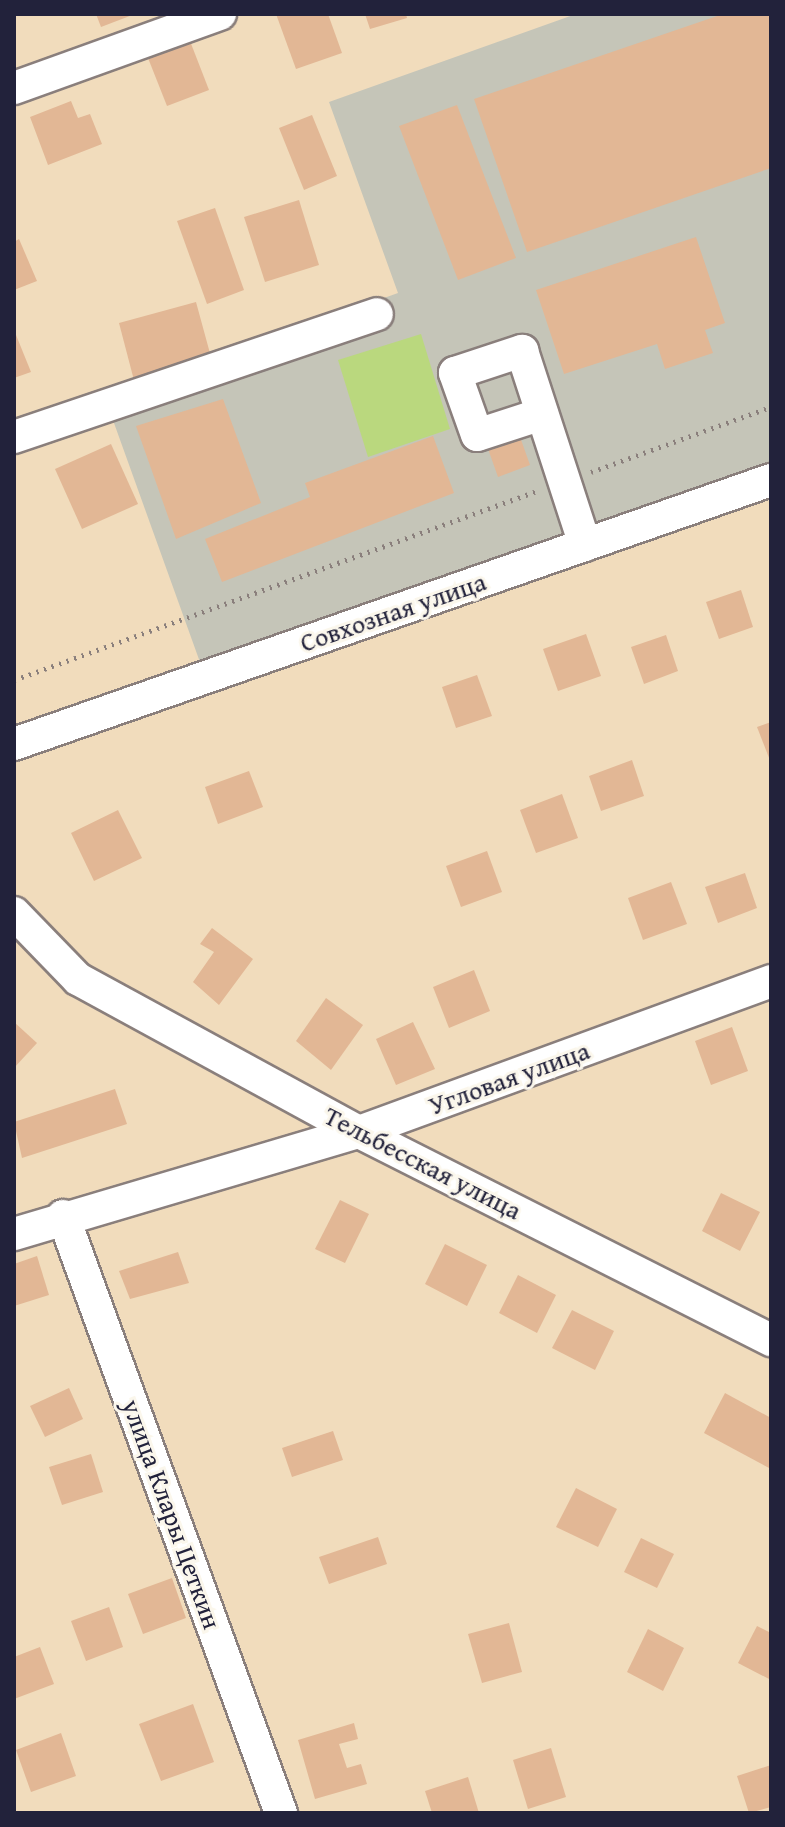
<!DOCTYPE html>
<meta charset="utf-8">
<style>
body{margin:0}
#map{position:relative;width:785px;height:1827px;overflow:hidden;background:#f1dcbc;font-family:"Gentium Book Plus",serif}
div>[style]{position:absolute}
.industrial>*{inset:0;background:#c5c5b8}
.green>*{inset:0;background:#bad87e}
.building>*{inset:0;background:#e2b795}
.path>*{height:5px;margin-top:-2.5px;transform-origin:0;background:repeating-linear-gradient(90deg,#8a7f7c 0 2px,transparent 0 8px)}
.roads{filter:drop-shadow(2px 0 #8a7f7c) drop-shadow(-2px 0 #8a7f7c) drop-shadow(0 2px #8a7f7c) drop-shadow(0 -2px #8a7f7c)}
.minor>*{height:32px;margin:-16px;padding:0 16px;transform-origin:16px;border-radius:16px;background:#fff}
span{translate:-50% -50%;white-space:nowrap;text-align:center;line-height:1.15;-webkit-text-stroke:6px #fbf7ec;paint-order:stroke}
.street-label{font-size:26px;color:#22223b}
.frame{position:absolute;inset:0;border:16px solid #22223b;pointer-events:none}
</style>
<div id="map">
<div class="industrial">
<div style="clip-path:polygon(576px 14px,771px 14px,771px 461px,201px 665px,105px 398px,398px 293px,329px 102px)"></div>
</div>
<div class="green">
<div style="clip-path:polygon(421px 334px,450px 429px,368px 457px,338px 360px)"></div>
</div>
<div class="building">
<div style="clip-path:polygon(96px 14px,135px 14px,101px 27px)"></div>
<div style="clip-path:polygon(276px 14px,328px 14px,342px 53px,296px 69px)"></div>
<div style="clip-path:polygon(365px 14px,406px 14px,407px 18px,370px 29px)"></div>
<div style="clip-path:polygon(723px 14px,771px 14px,771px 168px,527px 252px,474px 99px)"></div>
<div style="clip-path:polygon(190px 41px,209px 90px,167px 106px,148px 58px)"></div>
<div style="clip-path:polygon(71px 101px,78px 118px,90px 114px,102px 144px,48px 165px,30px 117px)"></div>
<div style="clip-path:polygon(457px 105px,516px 258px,458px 280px,399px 126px)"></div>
<div style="clip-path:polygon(312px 115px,337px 176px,304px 190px,279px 128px)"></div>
<div style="clip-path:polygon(299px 200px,319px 265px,265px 282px,244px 217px)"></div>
<div style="clip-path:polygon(215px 208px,244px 290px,207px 304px,177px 221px)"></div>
<div style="clip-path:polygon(696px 237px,725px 323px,705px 330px,713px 353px,665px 369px,657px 344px,564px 374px,536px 290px)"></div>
<div style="clip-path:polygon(19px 239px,37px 281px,14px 290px,14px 242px)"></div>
<div style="clip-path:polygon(196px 302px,211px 357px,136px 388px,119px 323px)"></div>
<div style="clip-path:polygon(14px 330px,31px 372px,14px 378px)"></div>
<div style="clip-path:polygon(223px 399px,261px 503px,176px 539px,136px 426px)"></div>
<div style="clip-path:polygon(519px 434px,530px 465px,498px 477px,487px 446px)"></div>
<div style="clip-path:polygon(433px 436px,454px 493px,222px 582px,205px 539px,310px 497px,305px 483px)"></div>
<div style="clip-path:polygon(111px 444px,138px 504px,82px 529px,55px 469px)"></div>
<div style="clip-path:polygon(741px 590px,753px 627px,719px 639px,706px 602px)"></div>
<div style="clip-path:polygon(586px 634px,601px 676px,558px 691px,543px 649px)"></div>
<div style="clip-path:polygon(666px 635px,678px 671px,644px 684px,631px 647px)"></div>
<div style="clip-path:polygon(477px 675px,492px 716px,456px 728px,442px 687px)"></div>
<div style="clip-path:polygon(771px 722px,771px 763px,757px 727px)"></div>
<div style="clip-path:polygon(632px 760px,644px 796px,601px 811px,589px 776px)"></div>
<div style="clip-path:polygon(249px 771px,263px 807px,218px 824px,205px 787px)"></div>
<div style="clip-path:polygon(562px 794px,578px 838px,536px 853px,520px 810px)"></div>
<div style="clip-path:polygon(118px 810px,142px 858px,94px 881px,71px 833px)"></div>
<div style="clip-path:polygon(487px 851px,502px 892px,461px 907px,446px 866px)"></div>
<div style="clip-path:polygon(745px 873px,757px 908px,718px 923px,705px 887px)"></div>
<div style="clip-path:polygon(671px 882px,687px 924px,643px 940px,628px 898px)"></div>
<div style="clip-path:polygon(212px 928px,253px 959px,219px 1005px,193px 982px,214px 952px,200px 944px)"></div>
<div style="clip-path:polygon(474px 970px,490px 1011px,449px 1028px,433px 987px)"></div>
<div style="clip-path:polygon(326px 998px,363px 1025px,331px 1070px,296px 1041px)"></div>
<div style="clip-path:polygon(14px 1022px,37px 1043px,14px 1068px)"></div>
<div style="clip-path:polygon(413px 1022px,435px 1069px,396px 1085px,376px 1039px)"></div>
<div style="clip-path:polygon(732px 1027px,748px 1071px,711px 1085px,695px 1041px)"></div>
<div style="clip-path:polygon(115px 1089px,127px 1124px,22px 1158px,14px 1122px)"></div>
<div style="clip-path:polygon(721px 1193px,760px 1212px,740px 1251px,702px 1231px)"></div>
<div style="clip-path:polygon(340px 1200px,369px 1214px,345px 1263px,315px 1249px)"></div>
<div style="clip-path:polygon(445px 1244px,487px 1265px,467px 1306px,425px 1284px)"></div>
<div style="clip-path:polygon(178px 1252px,189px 1283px,130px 1299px,119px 1271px)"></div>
<div style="clip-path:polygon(37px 1256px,49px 1295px,14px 1306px,14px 1264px)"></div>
<div style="clip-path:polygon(518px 1275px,556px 1295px,537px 1333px,499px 1313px)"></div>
<div style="clip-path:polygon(572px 1310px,614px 1331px,595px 1370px,552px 1348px)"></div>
<div style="clip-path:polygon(69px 1388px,83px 1419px,45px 1437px,30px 1406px)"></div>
<div style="clip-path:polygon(725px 1393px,771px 1418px,771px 1469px,704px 1433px)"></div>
<div style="clip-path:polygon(333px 1431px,343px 1460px,292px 1477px,282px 1448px)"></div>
<div style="clip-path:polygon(91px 1454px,103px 1492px,62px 1505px,49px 1467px)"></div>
<div style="clip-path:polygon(576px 1488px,617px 1509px,598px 1547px,556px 1527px)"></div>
<div style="clip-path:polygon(378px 1537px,387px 1564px,329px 1584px,319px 1557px)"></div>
<div style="clip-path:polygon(641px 1538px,674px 1554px,657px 1588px,624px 1572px)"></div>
<div style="clip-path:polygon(172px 1578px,186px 1618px,143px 1634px,128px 1594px)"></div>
<div style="clip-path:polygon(109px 1607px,123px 1647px,86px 1661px,71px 1621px)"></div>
<div style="clip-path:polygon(509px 1623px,522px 1672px,482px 1683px,468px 1634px)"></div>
<div style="clip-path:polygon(757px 1626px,771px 1633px,771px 1680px,738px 1663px)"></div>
<div style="clip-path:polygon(648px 1629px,684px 1648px,663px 1691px,627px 1672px)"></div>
<div style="clip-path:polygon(40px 1647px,54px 1684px,14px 1699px,14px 1657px)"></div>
<div style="clip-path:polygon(193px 1704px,214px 1762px,161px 1781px,139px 1724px)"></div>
<div style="clip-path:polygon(354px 1723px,358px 1739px,339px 1744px,347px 1768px,361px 1764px,367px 1784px,315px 1799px,298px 1740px)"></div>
<div style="clip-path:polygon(61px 1733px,76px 1776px,31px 1792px,16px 1750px)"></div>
<div style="clip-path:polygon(551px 1748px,566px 1797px,528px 1809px,513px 1760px)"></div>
<div style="clip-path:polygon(771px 1765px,771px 1807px,749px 1813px,737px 1776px)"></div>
<div style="clip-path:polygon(468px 1777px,479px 1813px,432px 1813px,425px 1791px)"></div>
</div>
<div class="path">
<div style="left:591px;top:472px;width:191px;rotate:-19.9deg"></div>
<div style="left:14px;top:680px;width:556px;rotate:-19.87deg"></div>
</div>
<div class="roads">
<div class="minor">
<div style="left:14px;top:88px;width:219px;rotate:-19.8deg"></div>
<div style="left:542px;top:414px;width:68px;rotate:162.1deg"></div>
<div style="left:477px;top:435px;width:66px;rotate:-109.5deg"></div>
<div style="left:455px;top:373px;width:71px;rotate:-18.2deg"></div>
<div style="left:522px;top:351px;width:204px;rotate:72deg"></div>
<div style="left:14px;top:437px;width:383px;rotate:-18.7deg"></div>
<div style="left:14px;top:744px;width:802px;rotate:-19.23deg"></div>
<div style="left:14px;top:913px;width:92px;rotate:45.9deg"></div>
<div style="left:78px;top:979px;width:320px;rotate:28.6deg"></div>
<div style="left:359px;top:1132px;width:462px;rotate:26.8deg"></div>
<div style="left:63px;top:1216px;width:636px;rotate:69.94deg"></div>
<div style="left:14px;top:1234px;width:360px;rotate:-16.5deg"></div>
<div style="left:359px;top:1132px;width:439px;rotate:-20.1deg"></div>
</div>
</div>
<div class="street-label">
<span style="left:393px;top:612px;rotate:-19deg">Совхозная улица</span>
<span style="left:509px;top:1078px;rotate:-20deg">Угловая улица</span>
<span style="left:423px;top:1163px;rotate:27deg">Тельбесская улица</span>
<span style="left:172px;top:1514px;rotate:70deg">улица Клары Цеткин</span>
</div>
<div class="frame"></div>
</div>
